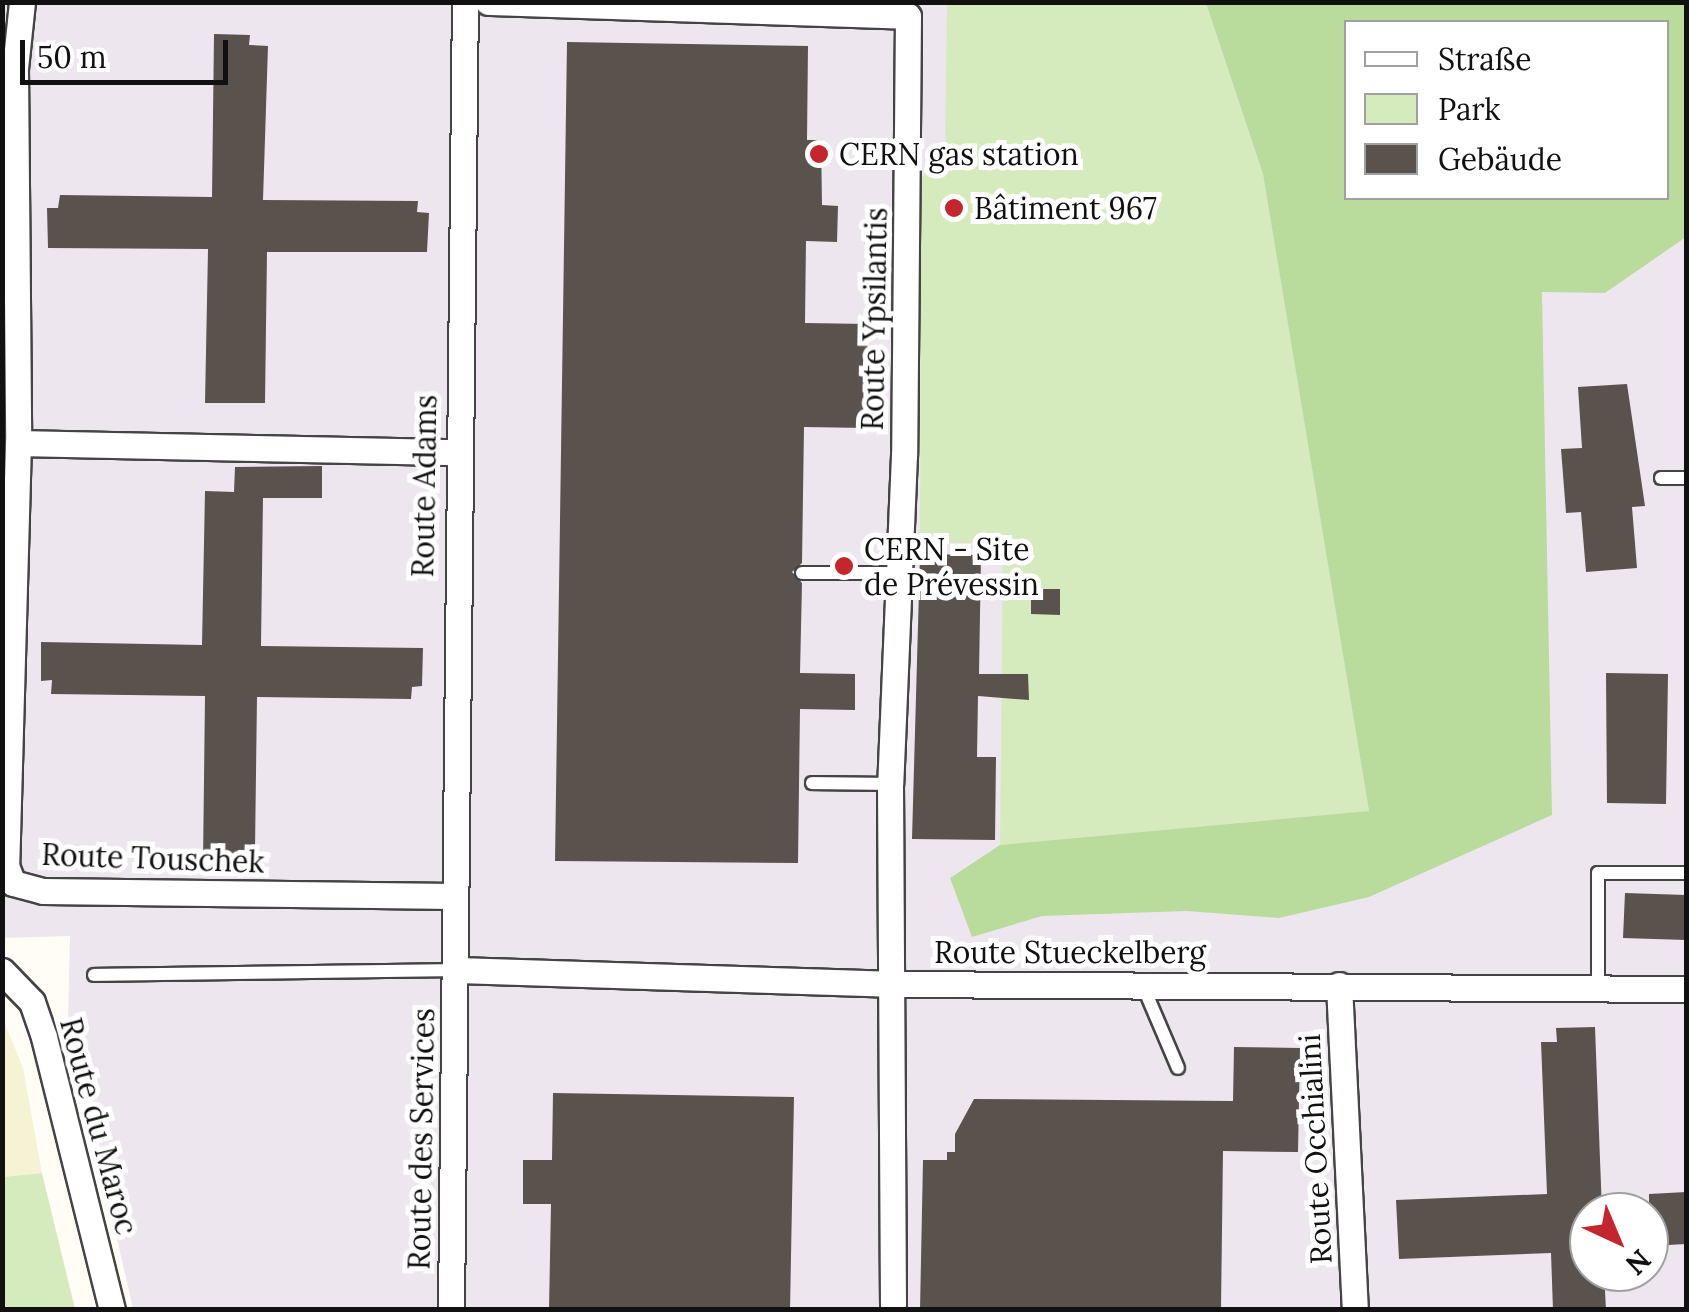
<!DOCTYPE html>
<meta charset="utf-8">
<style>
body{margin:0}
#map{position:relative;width:1689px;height:1312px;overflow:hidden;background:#fffdf5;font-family:Lora,serif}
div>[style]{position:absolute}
.industrial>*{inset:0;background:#eee6ef}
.farmland>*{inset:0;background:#f6f3d4}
.green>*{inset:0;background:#d5ebbd}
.forest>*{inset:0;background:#b9dc9c}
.building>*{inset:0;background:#5a524d}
.roads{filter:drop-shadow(2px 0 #444) drop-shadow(-2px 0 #444) drop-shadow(0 2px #444) drop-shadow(0 -2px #444)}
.service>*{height:12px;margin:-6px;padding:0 6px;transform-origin:6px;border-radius:6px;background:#fff}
.minor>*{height:25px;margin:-12.5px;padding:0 12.5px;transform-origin:12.5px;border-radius:12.5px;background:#fff}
.dots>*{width:28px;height:28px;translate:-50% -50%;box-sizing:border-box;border:5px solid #fff;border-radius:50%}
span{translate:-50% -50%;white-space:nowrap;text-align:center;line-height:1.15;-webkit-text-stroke:10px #fff;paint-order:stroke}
.poi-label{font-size:30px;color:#111}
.left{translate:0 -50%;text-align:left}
.street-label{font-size:30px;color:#111}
.frame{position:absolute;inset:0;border:5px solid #111;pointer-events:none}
.legend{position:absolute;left:1344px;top:20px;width:325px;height:180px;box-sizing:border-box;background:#fff;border:2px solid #a0a0a0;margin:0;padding:12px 18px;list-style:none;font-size:30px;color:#111}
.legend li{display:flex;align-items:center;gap:20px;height:50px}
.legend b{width:50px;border:2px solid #a0a0a0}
.north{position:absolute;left:1569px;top:1192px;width:100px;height:100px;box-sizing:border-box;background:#fff;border:2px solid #a0a0a0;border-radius:50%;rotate:136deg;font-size:28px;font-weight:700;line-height:40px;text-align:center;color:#111}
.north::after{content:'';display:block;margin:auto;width:35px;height:45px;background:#c4262e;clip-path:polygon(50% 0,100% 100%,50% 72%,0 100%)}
.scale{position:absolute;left:20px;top:40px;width:208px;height:45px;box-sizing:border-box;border:5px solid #111;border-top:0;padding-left:12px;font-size:30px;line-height:35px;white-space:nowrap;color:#111;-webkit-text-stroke:8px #fff;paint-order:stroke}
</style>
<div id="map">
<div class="industrial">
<div style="clip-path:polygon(evenodd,2px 3px,1686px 3px,1686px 1309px,133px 1309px,68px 1023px,70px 936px,3px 938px,2px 3px,1346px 22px,1666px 22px,1666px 198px,1346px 198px,1346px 22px,2px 3px,1589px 1212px,1649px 1212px,1649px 1272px,1589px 1272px,1589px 1212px)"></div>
</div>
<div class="farmland">
<div style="clip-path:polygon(2px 1016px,23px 1068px,42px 1173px,3px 1177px)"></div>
</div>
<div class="green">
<div style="clip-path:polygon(947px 3px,1206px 3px,1263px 174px,1369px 811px,1000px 845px,1003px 544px,920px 542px,921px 178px,945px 155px)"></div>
<div style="clip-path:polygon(42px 1173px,75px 1309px,3px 1309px,3px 1177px)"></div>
</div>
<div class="forest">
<div style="clip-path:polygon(evenodd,1206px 3px,1686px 3px,1686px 237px,1605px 293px,1542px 292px,1552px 815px,1369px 897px,1279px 918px,1187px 911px,1042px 916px,972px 937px,950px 878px,1000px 845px,1369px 811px,1263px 174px,1206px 3px,1346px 22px,1666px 22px,1666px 198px,1346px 198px,1346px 22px)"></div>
</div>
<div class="building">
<div style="clip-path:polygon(214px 34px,250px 35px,249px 45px,268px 46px,263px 200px,418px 201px,417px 212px,429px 213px,427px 252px,267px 252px,265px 403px,205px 403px,208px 249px,48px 248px,47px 208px,58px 208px,60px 195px,212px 197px)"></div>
<div style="clip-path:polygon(567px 42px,808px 46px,807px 140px,821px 140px,822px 205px,838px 206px,837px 242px,806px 241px,805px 323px,868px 324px,867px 428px,804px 427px,802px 563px,792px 572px,802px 583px,800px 673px,855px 674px,855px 710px,800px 709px,798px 863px,555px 861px)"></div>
<div style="clip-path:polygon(1627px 384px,1645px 506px,1632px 507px,1637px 568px,1586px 572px,1581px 512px,1566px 513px,1561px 449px,1582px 448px,1578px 387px)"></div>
<div style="clip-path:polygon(322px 466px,322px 498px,263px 498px,261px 646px,423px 648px,422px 686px,412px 687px,411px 699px,257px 697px,255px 850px,238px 850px,239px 862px,203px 862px,205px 696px,51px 694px,52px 680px,41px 681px,41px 642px,202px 645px,205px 491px,234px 492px,235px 467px)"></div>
<div style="clip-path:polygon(920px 554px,981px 555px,979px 674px,1028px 674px,1029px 700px,978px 696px,977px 757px,996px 757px,995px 840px,912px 839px)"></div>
<div style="clip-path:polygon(1031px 589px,1060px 589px,1060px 615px,1031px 614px)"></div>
<div style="clip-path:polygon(1606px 673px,1668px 674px,1666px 804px,1607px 803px)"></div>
<div style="clip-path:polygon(1625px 893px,1686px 895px,1686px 940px,1623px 938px)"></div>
<div style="clip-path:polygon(1595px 1027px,1602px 1212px,1589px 1212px,1589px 1272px,1604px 1272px,1606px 1310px,1553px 1310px,1551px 1253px,1399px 1259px,1396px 1200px,1547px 1194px,1541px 1042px,1557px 1042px,1556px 1028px)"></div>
<div style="clip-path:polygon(1234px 1047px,1300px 1048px,1298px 1152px,1223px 1151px,1221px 1310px,920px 1310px,923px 1160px,947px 1160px,947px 1152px,955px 1152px,955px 1134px,974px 1099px,1233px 1101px)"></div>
<div style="clip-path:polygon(553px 1093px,794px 1097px,790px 1310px,549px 1310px,551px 1204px,523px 1204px,523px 1160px,552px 1160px)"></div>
<div style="clip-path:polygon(1686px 1192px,1686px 1244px,1649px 1246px,1649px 1194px)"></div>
</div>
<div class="roads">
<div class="service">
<div style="left:1661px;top:478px;width:25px"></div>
<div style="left:802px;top:573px;width:97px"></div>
<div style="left:812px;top:783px;width:78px;rotate:0.7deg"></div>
<div style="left:94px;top:975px;width:360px;rotate:-0.8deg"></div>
<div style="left:1143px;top:986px;width:89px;rotate:66.9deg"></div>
<div style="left:1598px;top:990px;width:117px;rotate:-90deg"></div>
<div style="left:1598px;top:873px;width:87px"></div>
</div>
<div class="minor">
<div style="left:22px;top:2px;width:67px;rotate:96deg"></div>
<div style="left:15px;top:69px;width:374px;rotate:89.5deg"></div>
<div style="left:18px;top:443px;width:423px;rotate:91.6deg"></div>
<div style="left:6px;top:866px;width:18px;rotate:68deg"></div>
<div style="left:13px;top:883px;width:31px;rotate:15deg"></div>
<div style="left:43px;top:891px;width:412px;rotate:0.7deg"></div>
<div style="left:488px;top:2px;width:420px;rotate:1.9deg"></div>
<div style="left:908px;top:16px;width:439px;rotate:90.5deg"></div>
<div style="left:904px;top:455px;width:329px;rotate:92.4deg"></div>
<div style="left:890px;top:784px;width:526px;rotate:89.67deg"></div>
<div style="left:18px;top:443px;width:438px;rotate:1.2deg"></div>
<div style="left:454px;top:970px;width:438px;rotate:1.8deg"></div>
<div style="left:892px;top:984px;width:794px;rotate:0.36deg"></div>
<div style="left:2px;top:971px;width:43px;rotate:45.9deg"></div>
<div style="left:32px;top:1002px;width:37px;rotate:71deg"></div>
<div style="left:44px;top:1037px;width:281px;rotate:76deg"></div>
<div style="left:1339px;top:985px;width:325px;rotate:87.2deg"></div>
<div style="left:451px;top:1310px;width:1308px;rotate:-89.39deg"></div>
</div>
</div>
<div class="dots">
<div style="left:819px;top:154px;background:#c4262e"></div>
<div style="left:954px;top:208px;background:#c4262e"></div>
<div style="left:844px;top:566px;background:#c4262e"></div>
</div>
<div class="poi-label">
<span class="left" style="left:839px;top:154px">CERN gas station</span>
<span class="left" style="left:974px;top:208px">Bâtiment 967</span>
<span class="left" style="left:864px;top:566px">CERN - Site<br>de Prévessin</span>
</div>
<div class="street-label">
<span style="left:874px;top:319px;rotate:-89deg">Route Ypsilantis</span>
<span style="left:424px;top:486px;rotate:-89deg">Route Adams</span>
<span style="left:153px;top:858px;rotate:2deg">Route Touschek</span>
<span style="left:1070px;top:952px">Route Stueckelberg</span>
<span style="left:99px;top:1126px;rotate:75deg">Route du Maroc</span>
<span style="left:421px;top:1139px;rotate:-89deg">Route des Services</span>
<span style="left:1315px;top:1149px;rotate:-93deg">Route Occhialini</span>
</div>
<div class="frame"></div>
<ul class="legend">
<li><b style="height:12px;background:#fff"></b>Straße</li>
<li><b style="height:28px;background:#d5ebbd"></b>Park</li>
<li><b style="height:28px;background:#5a524d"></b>Gebäude</li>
</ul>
<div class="north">N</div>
<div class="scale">50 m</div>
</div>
